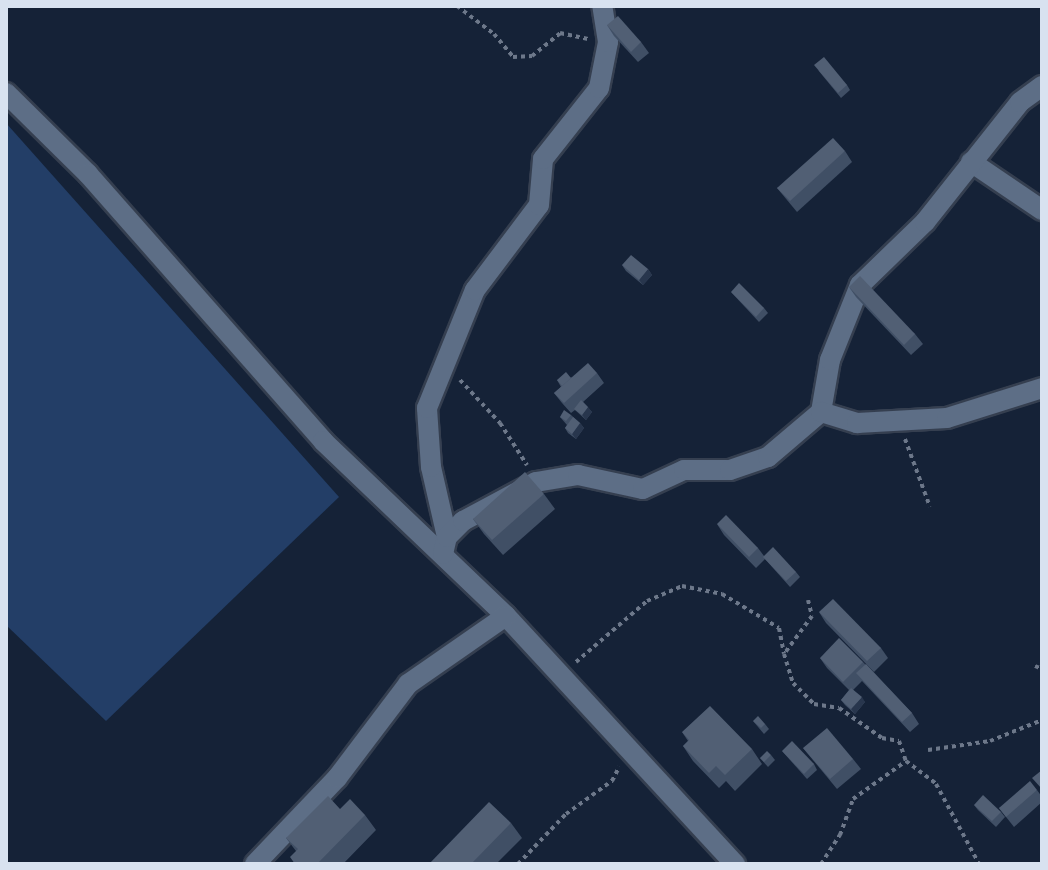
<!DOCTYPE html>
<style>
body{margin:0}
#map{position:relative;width:1048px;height:870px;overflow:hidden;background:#152237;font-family:"Space Grotesk",sans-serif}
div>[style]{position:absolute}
.green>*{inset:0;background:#233e67}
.path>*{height:4px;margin-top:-2px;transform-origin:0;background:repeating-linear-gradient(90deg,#6d788a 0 4px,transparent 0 8px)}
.roads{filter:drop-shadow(2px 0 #353f50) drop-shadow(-2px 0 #353f50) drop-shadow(0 2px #353f50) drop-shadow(0 -2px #353f50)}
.minor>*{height:20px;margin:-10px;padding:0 10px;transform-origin:10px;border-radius:10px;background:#5d6e86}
.wall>*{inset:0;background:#404f65}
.shaded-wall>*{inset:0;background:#28364d}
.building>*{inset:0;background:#515f74}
span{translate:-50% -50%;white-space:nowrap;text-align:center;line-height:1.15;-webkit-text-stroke:8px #0b192d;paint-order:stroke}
.frame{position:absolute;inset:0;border:8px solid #d8e2f0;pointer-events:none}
</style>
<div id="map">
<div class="green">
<div style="clip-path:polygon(6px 123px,339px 497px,106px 721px,6px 625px)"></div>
</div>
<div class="path">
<div style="left:457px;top:6px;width:46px;rotate:37.1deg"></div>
<div style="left:494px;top:34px;width:30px;rotate:50deg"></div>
<div style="left:513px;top:57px;width:19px;rotate:-3deg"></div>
<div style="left:532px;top:56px;width:36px;rotate:-39deg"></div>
<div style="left:560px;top:33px;width:30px;rotate:12deg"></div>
<div style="left:460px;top:380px;width:59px;rotate:47.1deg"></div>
<div style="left:500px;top:423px;width:50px;rotate:57.3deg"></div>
<div style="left:905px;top:439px;width:72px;rotate:69.8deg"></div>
<div style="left:808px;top:600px;width:16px;rotate:76deg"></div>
<div style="left:812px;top:616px;width:47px;rotate:126.4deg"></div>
<div style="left:784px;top:654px;width:30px;rotate:73deg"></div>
<div style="left:793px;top:683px;width:30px;rotate:45deg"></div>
<div style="left:814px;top:704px;width:25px;rotate:9deg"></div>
<div style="left:839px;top:708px;width:52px;rotate:34.9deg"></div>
<div style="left:882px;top:738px;width:17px;rotate:10deg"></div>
<div style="left:899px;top:741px;width:21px;rotate:71deg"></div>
<div style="left:906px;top:761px;width:38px;rotate:37deg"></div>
<div style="left:936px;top:784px;width:91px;rotate:61.7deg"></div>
<div style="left:576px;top:662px;width:94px;rotate:-40.7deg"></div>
<div style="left:647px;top:601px;width:38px;rotate:-23deg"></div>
<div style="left:682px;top:586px;width:41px;rotate:11.3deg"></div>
<div style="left:722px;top:594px;width:66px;rotate:30.8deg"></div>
<div style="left:779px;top:628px;width:26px;rotate:79deg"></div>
<div style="left:1035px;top:666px;width:8px;rotate:23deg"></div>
<div style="left:928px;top:750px;width:63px;rotate:-8.3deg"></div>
<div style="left:990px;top:741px;width:56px;rotate:-22deg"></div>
<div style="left:518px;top:864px;width:69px;rotate:-46.2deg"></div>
<div style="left:566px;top:814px;width:57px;rotate:-35.7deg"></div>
<div style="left:612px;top:781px;width:16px;rotate:-63deg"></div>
<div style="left:821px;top:864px;width:35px;rotate:-57deg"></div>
<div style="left:840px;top:835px;width:38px;rotate:-70deg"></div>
<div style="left:853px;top:799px;width:65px;rotate:-35.6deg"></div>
</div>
<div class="roads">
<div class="minor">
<div style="left:6px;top:93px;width:115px;rotate:44.6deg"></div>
<div style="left:88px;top:174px;width:356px;rotate:48.6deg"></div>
<div style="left:323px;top:441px;width:253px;rotate:43.7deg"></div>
<div style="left:506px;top:616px;width:338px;rotate:47.3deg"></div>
<div style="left:971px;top:162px;width:86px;rotate:34.1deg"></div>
<div style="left:821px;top:412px;width:53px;rotate:-80.2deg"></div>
<div style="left:830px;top:360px;width:81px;rotate:-68.2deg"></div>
<div style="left:860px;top:285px;width:91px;rotate:-44.1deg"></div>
<div style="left:925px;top:222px;width:153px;rotate:-51.6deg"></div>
<div style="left:1020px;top:102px;width:27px;rotate:-36deg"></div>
<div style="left:447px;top:537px;width:72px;rotate:-102.9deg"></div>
<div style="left:431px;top:467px;width:59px;rotate:-93.9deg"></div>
<div style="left:427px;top:408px;width:127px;rotate:-67.9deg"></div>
<div style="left:475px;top:290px;width:106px;rotate:-53deg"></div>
<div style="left:539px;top:205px;width:46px;rotate:-85deg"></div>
<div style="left:543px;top:159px;width:90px;rotate:-51.7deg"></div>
<div style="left:599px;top:88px;width:47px;rotate:-78.9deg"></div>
<div style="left:608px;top:42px;width:36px;rotate:-99deg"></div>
<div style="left:443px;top:554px;width:17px;rotate:-77deg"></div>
<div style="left:447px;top:537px;width:23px;rotate:-45deg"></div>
<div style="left:463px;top:521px;width:83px;rotate:-28.1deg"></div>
<div style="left:536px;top:482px;width:43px;rotate:-9.5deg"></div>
<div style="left:578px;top:475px;width:66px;rotate:12.2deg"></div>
<div style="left:643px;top:489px;width:45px;rotate:-24.9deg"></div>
<div style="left:684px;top:470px;width:46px"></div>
<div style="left:730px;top:470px;width:40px;rotate:-18.9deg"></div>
<div style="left:768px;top:457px;width:70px;rotate:-40.3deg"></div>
<div style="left:821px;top:412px;width:38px;rotate:17deg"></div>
<div style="left:857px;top:423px;width:90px;rotate:-3.2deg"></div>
<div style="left:947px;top:418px;width:100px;rotate:-17.5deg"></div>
<div style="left:255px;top:864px;width:119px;rotate:-46.4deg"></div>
<div style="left:337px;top:778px;width:118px;rotate:-52.9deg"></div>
<div style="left:408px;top:684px;width:119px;rotate:-34.8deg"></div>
</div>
</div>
<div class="wall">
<div style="clip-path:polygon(607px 25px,641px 42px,649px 53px,638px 62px,614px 36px)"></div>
<div style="clip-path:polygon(818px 70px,847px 85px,850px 90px,841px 98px)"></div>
<div style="clip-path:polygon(845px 151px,852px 162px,797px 212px,777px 188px)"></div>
<div style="clip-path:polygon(622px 265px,648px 269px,652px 275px,643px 285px,626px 271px)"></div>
<div style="clip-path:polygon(849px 287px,915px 334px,923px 344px,911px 355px,856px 297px)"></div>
<div style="clip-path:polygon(731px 292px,764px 308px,768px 313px,759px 322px)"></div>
<div style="clip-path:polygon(597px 373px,604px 383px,583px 402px,592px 412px,586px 420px,575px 410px,571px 413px,562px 403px,554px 393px,561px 387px,557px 380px)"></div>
<div style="clip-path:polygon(571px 415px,580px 423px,584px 428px,576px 439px,568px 433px,565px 428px,567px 425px,560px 417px)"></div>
<div style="clip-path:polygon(544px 494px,555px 509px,503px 555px,484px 534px,473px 519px)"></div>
<div style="clip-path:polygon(717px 524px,758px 548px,764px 556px,796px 572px,800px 577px,790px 587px,765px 559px,756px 568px,724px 535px)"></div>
<div style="clip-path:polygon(819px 612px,881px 648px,888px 658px,874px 672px,826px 623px)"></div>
<div style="clip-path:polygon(820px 658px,863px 662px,912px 713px,919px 724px,910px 732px,862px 681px,853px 690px,865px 702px,855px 714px,845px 705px,841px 700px,849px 690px,827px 668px)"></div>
<div style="clip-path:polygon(753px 721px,765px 724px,769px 729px,764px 734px)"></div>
<div style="clip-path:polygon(682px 732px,752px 749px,762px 764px,735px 791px,726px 781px,719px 788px,693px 761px,683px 746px,688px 741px)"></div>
<div style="clip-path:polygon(803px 748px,853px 759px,861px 769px,837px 789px)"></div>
<div style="clip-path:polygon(782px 751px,814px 764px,817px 770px,807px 779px)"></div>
<div style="clip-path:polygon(771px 755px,775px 760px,768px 767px,760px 758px)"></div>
<div style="clip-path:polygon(1037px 790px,1042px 797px,1042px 802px,1014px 827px,999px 808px)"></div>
<div style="clip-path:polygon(974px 805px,1001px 812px,1005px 817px,996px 827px,978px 810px)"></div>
<div style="clip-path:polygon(340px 809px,365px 815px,376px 830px,343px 864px,295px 864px,296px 851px,286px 838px)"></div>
<div style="clip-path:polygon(511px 823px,522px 838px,496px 864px,429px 864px)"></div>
</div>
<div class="shaded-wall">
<div style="clip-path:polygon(648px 269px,652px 275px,643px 285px,639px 280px)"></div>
<div style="clip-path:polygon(588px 407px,592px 412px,586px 420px,582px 415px)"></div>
<div style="clip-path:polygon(580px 423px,584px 428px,576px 439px,572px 434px)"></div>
<div style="clip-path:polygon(862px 697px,865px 702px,855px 714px,851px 709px)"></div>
</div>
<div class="building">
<div style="clip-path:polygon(618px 16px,641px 42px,631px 52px,607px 25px)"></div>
<div style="clip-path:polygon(824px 57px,847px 85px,838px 93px,814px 65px)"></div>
<div style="clip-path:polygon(833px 138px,845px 151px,790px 201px,777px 188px)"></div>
<div style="clip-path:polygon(631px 255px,648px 269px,639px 280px,622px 265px)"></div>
<div style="clip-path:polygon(860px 276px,915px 334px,904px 345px,849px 287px)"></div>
<div style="clip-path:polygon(739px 283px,764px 308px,756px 317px,731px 292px)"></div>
<div style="clip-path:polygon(588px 363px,597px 373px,564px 403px,554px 393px)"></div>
<div style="clip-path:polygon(566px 372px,571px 378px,562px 386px,557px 380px)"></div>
<div style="clip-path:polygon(581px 400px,588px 407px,582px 415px,574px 409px)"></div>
<div style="clip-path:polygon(564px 410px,571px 415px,566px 421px,560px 417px)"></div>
<div style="clip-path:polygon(573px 417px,580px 423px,572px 434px,565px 428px)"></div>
<div style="clip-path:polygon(525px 472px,544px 494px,492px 540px,473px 519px)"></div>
<div style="clip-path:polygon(726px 515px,758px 548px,749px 557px,717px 524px)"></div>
<div style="clip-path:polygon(773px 547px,796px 572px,786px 581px,763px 557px)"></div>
<div style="clip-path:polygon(833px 599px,881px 648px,867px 661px,819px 612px)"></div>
<div style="clip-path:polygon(839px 638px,863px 662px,843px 682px,820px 658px)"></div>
<div style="clip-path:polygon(866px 664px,912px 713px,902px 722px,856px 673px)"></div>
<div style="clip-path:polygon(851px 688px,862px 697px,851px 709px,841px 700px)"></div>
<div style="clip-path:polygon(710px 706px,752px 749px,725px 775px,716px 766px,709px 773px,683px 746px,689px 740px,682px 732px)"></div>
<div style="clip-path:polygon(758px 716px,765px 724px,761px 728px,753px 721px)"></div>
<div style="clip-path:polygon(827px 728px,853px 759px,830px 779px,803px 748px)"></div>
<div style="clip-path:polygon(792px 741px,814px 764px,804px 774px,782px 751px)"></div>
<div style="clip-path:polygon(767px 751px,771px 755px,764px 762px,760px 758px)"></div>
<div style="clip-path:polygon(1042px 770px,1042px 789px,1032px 778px)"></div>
<div style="clip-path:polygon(1030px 781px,1037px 790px,1006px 817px,999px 808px)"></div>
<div style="clip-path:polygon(983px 795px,1001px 812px,992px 821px,974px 805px)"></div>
<div style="clip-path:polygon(328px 796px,340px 809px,350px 799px,365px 815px,317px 864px,295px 864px,290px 857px,298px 849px,286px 838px)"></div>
<div style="clip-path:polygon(489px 802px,511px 823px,471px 864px,429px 864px)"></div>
</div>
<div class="frame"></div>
</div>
